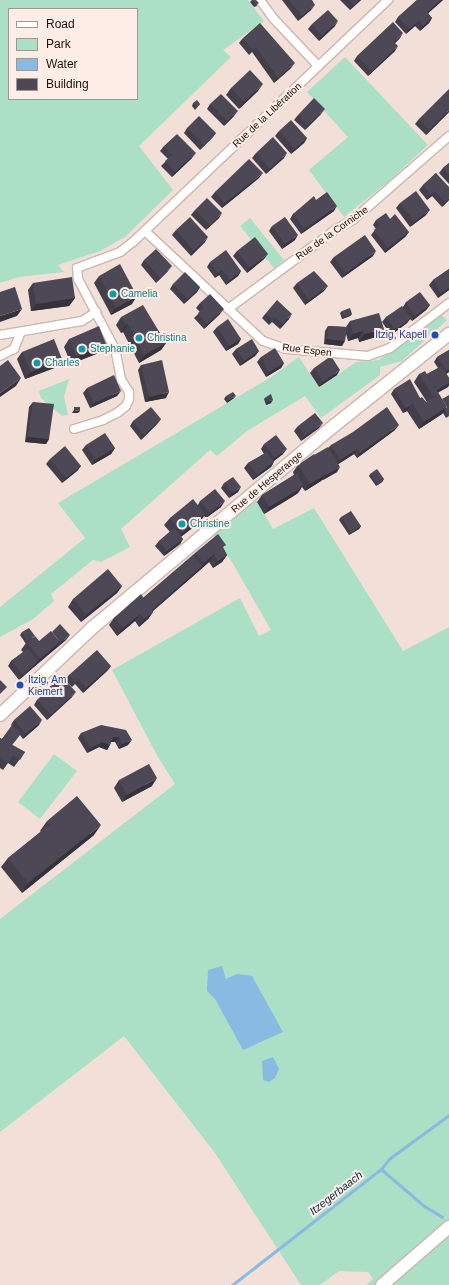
<!DOCTYPE html>
<meta charset="utf-8">
<style>
body{margin:0}
#map{position:relative;width:449px;height:1285px;overflow:hidden;background:#f2dfd7;font-family:Helvetica,sans-serif}
div>[style]{position:absolute}
.green>*{inset:0;background:#abe0c6}
.water>*{inset:0;background:#88bae2}
.stream>*{height:3px;margin:-1.5px;padding:0 1.5px;transform-origin:1.5px;border-radius:1.5px;background:#88bae2}
.roads{filter:drop-shadow(1px 0 #cab7af) drop-shadow(-1px 0 #cab7af) drop-shadow(0 1px #cab7af) drop-shadow(0 -1px #cab7af)}
.minor>*{height:8px;margin:-4px;padding:0 4px;transform-origin:4px;border-radius:4px;background:#fff}
.secondary>*{height:12px;margin:-6px;padding:0 6px;transform-origin:6px;border-radius:6px;background:#fff}
.wall>*{inset:0;background:#423e4a}
.shaded-wall>*{inset:0;background:#36323c}
.building>*{inset:0;background:#4d4856}
.dots>*{width:11px;height:11px;translate:-50% -50%;box-sizing:border-box;border:2px solid #fdede6;border-radius:50%}
span{translate:-50% -50%;white-space:nowrap;text-align:center;line-height:1.15;-webkit-text-stroke:4px #fdede6;paint-order:stroke}
.street-label{font-size:10px;color:#1a1310}
.culture-label{font-size:10px;color:#0d838f}
.left{translate:0 -50%;text-align:left}
.transit-label{font-size:10px;color:#164399}
.right{translate:-100% -50%;text-align:right}
.water-label{font-size:11px;color:#042d48;font-style:italic}
.legend{position:absolute;left:8px;top:8px;width:130px;height:92px;box-sizing:border-box;background:#fdede6;border:1px solid #a29690;margin:0;padding:5px 7px;list-style:none;font-size:12px;color:#1a1310}
.legend li{display:flex;align-items:center;gap:8px;height:20px}
.legend b{width:20px;border:1px solid #a29690}
</style>
<div id="map">
<div class="green">
<div style="clip-path:polygon(evenodd,0 0,248px 0,264px 21px,223px 50px,231px 57px,139px 146px,173px 190px,125px 237px,100px 251px,58px 265px,64px 272px,19px 277px,0 283px,0 0,9px 9px,137px 9px,137px 99px,9px 99px,9px 9px)"></div>
<div style="clip-path:polygon(345px 57px,428px 145px,389px 181px,344px 217px,309px 170px,348px 137px,307px 92px)"></div>
<div style="clip-path:polygon(250px 218px,284px 260px,274px 268px,240px 226px)"></div>
<div style="clip-path:polygon(440px 314px,447px 320px,402px 361px,380px 367px,380px 375px,321px 418px,305px 396px,247px 431px,217px 456px,210px 450px,121px 529px,130px 547px,101px 562px,93px 560px,51px 594px,54px 601px,33px 619px,0 637px,0 607px,85px 538px,58px 503px,268px 379px,299px 357px,319px 388px,356px 362px,379px 360px)"></div>
<div style="clip-path:polygon(69px 379px,64px 397px,68px 415px,62px 416px,41px 398px,39px 391px)"></div>
<div style="clip-path:polygon(256px 500px,273px 529px,314px 508px,403px 651px,449px 627px,449px 1285px,366px 1285px,373px 1279px,368px 1272px,339px 1271px,320px 1285px,301px 1285px,215px 1153px,124px 1036px,0 1132px,0 919px,175px 784px,158px 757px,112px 670px,240px 598px,259px 636px,271px 630px,232px 562px,213px 535px)"></div>
<div style="clip-path:polygon(54px 754px,77px 771px,40px 819px,18px 802px)"></div>
</div>
<div class="water">
<div style="clip-path:polygon(222px 966px,226px 979px,237px 974px,252px 976px,283px 1032px,243px 1050px,215px 999px,207px 991px,208px 970px)"></div>
<div style="clip-path:polygon(273px 1057px,279px 1069px,275px 1078px,269px 1082px,263px 1080px,262px 1061px)"></div>
</div>
<div class="stream">
<div style="left:381px;top:1169px;width:57px;rotate:40.7deg"></div>
<div style="left:424px;top:1206px;width:21px;rotate:31deg"></div>
<div style="left:232px;top:1285px;width:189px;rotate:-37.9deg"></div>
<div style="left:381px;top:1169px;width:14px;rotate:-51deg"></div>
<div style="left:390px;top:1158px;width:73px;rotate:-36.1deg"></div>
</div>
<div class="roads">
<div class="minor">
<div style="left:260px;top:0;width:22px;rotate:54deg"></div>
<div style="left:273px;top:18px;width:66px;rotate:46.8deg"></div>
<div style="left:145px;top:231px;width:161px;rotate:43deg"></div>
<div style="left:263px;top:341px;width:24px;rotate:19deg"></div>
<div style="left:286px;top:349px;width:82px;rotate:4.9deg"></div>
<div style="left:368px;top:356px;width:23px;rotate:-20deg"></div>
<div style="left:390px;top:348px;width:74px;rotate:-37.3deg"></div>
<div style="left:228px;top:309px;width:133px;rotate:-36.4deg"></div>
<div style="left:335px;top:230px;width:22px;rotate:-30deg"></div>
<div style="left:354px;top:219px;width:126px;rotate:-41.1deg"></div>
<div style="left:0;top:335px;width:83px;rotate:-9.7deg"></div>
<div style="left:82px;top:321px;width:17px;rotate:-33deg"></div>
<div style="left:0;top:356px;width:16px;rotate:-27deg"></div>
<div style="left:14px;top:349px;width:18px;rotate:-68deg"></div>
<div style="left:74px;top:429px;width:30px;rotate:-17deg"></div>
<div style="left:103px;top:420px;width:16px;rotate:-27deg"></div>
<div style="left:117px;top:413px;width:11px;rotate:-38deg"></div>
<div style="left:126px;top:406px;width:8px;rotate:-67deg"></div>
<div style="left:129px;top:399px;width:7px;rotate:-90deg"></div>
<div style="left:129px;top:392px;width:15px;rotate:-122deg"></div>
<div style="left:121px;top:379px;width:31px;rotate:-101deg"></div>
<div style="left:115px;top:349px;width:79px;rotate:-117.9deg"></div>
<div style="left:78px;top:279px;width:11px;rotate:-95deg"></div>
<div style="left:77px;top:268px;width:46px;rotate:-20.4deg"></div>
<div style="left:120px;top:252px;width:16px;rotate:-38deg"></div>
<div style="left:133px;top:242px;width:352px;rotate:-43.5deg"></div>
</div>
<div class="secondary">
<div style="left:0;top:715px;width:127px;rotate:-43.4deg"></div>
<div style="left:92px;top:628px;width:304px;rotate:-39.9deg"></div>
<div style="left:325px;top:433px;width:159px;rotate:-38.6deg"></div>
<div style="left:382px;top:1285px;width:89px;rotate:-40.9deg"></div>
</div>
</div>
<div class="wall">
<div style="clip-path:polygon(252px 0,256px 0,257px 6px,254px 7px,250px 2px)"></div>
<div style="clip-path:polygon(282px 0,312px 0,311px 10px,298px 21px)"></div>
<div style="clip-path:polygon(340px 0,361px 0,350px 10px)"></div>
<div style="clip-path:polygon(417px 0,443px 0,428px 13px,432px 18px,429px 23px,420px 31px,415px 26px,406px 34px,395px 22px,398px 17px)"></div>
<div style="clip-path:polygon(312px 24px,335px 26px,319px 41px,308px 29px)"></div>
<div style="clip-path:polygon(243px 38px,291px 68px,274px 83px,252px 52px,249px 55px,239px 43px)"></div>
<div style="clip-path:polygon(400px 38px,395px 43px,395px 51px,368px 76px,354px 61px,357px 56px)"></div>
<div style="clip-path:polygon(231px 88px,258px 91px,239px 109px,226px 95px)"></div>
<div style="clip-path:polygon(193px 103px,200px 104px,195px 110px,192px 106px)"></div>
<div style="clip-path:polygon(210px 104px,234px 116px,224px 126px,207px 109px)"></div>
<div style="clip-path:polygon(449px 112px,426px 135px,415px 124px,419px 119px)"></div>
<div style="clip-path:polygon(321px 114px,305px 130px,294px 120px,298px 115px)"></div>
<div style="clip-path:polygon(187px 128px,216px 133px,212px 138px,200px 150px,184px 133px)"></div>
<div style="clip-path:polygon(279px 131px,307px 138px,304px 143px,291px 154px,275px 136px)"></div>
<div style="clip-path:polygon(164px 146px,192px 158px,172px 177px,161px 166px,168px 159px,160px 151px)"></div>
<div style="clip-path:polygon(256px 153px,284px 158px,266px 174px,252px 158px)"></div>
<div style="clip-path:polygon(449px 163px,449px 184px,439px 173px,443px 168px)"></div>
<div style="clip-path:polygon(436px 173px,449px 200px,442px 207px,432px 196px,427px 200px,419px 190px,423px 185px)"></div>
<div style="clip-path:polygon(259px 178px,222px 208px,211px 197px,215px 192px)"></div>
<div style="clip-path:polygon(316px 200px,334px 211px,301px 234px,290px 219px,293px 214px)"></div>
<div style="clip-path:polygon(400px 203px,426px 215px,410px 227px,396px 208px)"></div>
<div style="clip-path:polygon(195px 210px,219px 218px,206px 230px,191px 215px)"></div>
<div style="clip-path:polygon(390px 219px,409px 232px,405px 237px,385px 253px,371px 235px,376px 229px,373px 225px,376px 220px)"></div>
<div style="clip-path:polygon(272px 226px,295px 240px,282px 249px,269px 231px)"></div>
<div style="clip-path:polygon(176px 230px,205px 242px,191px 256px,172px 235px)"></div>
<div style="clip-path:polygon(237px 251px,264px 259px,247px 273px,233px 256px)"></div>
<div style="clip-path:polygon(373px 256px,342px 278px,330px 262px,334px 257px)"></div>
<div style="clip-path:polygon(144px 260px,168px 271px,156px 283px,141px 265px)"></div>
<div style="clip-path:polygon(210px 262px,241px 271px,238px 276px,226px 285px,219px 275px,215px 278px,207px 267px)"></div>
<div style="clip-path:polygon(449px 269px,449px 290px,438px 298px,429px 285px,433px 280px)"></div>
<div style="clip-path:polygon(99px 276px,132px 304px,111px 315px,94px 283px)"></div>
<div style="clip-path:polygon(33px 283px,75px 298px,69px 306px,31px 311px,28px 290px)"></div>
<div style="clip-path:polygon(297px 283px,324px 291px,305px 305px,293px 288px)"></div>
<div style="clip-path:polygon(173px 284px,200px 287px,197px 292px,184px 304px,170px 289px)"></div>
<div style="clip-path:polygon(406px 302px,430px 305px,426px 310px,412px 321px,410px 319px,407px 323px,391px 335px,382px 322px,386px 317px,403px 307px)"></div>
<div style="clip-path:polygon(200px 303px,220px 314px,204px 329px,194px 318px,200px 312px,196px 308px)"></div>
<div style="clip-path:polygon(342px 311px,352px 314px,350px 316px,342px 319px,340px 313px)"></div>
<div style="clip-path:polygon(266px 313px,289px 319px,280px 329px,272px 322px,269px 325px,262px 318px)"></div>
<div style="clip-path:polygon(121px 317px,166px 343px,161px 350px,139px 363px,123px 332px,121px 333px,116px 325px)"></div>
<div style="clip-path:polygon(350px 321px,379px 336px,359px 342px,358px 338px,348px 341px,346px 334px,342px 346px,324px 344px,325px 331px,328px 326px,346px 327px)"></div>
<div style="clip-path:polygon(217px 327px,241px 339px,238px 344px,226px 351px,213px 332px)"></div>
<div style="clip-path:polygon(69px 339px,101px 352px,71px 364px,64px 347px)"></div>
<div style="clip-path:polygon(236px 349px,259px 351px,255px 356px,240px 366px,232px 354px)"></div>
<div style="clip-path:polygon(449px 350px,449px 372px,446px 374px,449px 378px,449px 385px,448px 387px,438px 392px,449px 416px,446px 418px,443px 413px,442px 414px,419px 429px,407px 411px,403px 413px,391px 394px,394px 389px,420px 398px,426px 402px,427px 402px,414px 382px,419px 374px,427px 374px,438px 368px,434px 362px,437px 357px)"></div>
<div style="clip-path:polygon(22px 352px,62px 359px,57px 367px,25px 379px,17px 359px)"></div>
<div style="clip-path:polygon(261px 357px,284px 363px,281px 368px,266px 377px,257px 362px)"></div>
<div style="clip-path:polygon(141px 365px,166px 398px,145px 402px,138px 370px)"></div>
<div style="clip-path:polygon(314px 368px,337px 375px,319px 387px,310px 373px)"></div>
<div style="clip-path:polygon(87px 388px,117px 396px,90px 408px,83px 393px)"></div>
<div style="clip-path:polygon(226px 396px,234px 398px,227px 403px,224px 399px)"></div>
<div style="clip-path:polygon(266px 397px,271px 403px,266px 405px,264px 399px)"></div>
<div style="clip-path:polygon(33px 402px,49px 439px,46px 444px,25px 442px,29px 407px)"></div>
<div style="clip-path:polygon(161px 419px,157px 424px,141px 440px,130px 426px,133px 421px)"></div>
<div style="clip-path:polygon(298px 426px,319px 428px,301px 441px,294px 431px)"></div>
<div style="clip-path:polygon(395px 430px,357px 458px,354px 454px,338px 464px,337px 472px,323px 480px,322px 480px,321px 481px,305px 491px,302px 487px,298px 493px,292px 497px,264px 514px,257px 502px,262px 495px,294px 475px,293px 472px,298px 465px,328px 448px,331px 445px)"></div>
<div style="clip-path:polygon(264px 444px,283px 454px,274px 461px,271px 467px,253px 480px,244px 468px,248px 463px,264px 454px,261px 449px)"></div>
<div style="clip-path:polygon(86px 445px,115px 448px,111px 454px,92px 465px,82px 450px)"></div>
<div style="clip-path:polygon(50px 459px,81px 466px,77px 471px,62px 483px,46px 464px)"></div>
<div style="clip-path:polygon(370px 474px,384px 479px,382px 482px,376px 486px,369px 476px)"></div>
<div style="clip-path:polygon(224px 483px,238px 492px,229px 498px,221px 488px)"></div>
<div style="clip-path:polygon(200px 501px,221px 507px,206px 518px,204px 516px,200px 522px,181px 537px,183px 539px,180px 544px,164px 556px,155px 546px,159px 541px,170px 532px,164px 525px,170px 518px,198px 505px)"></div>
<div style="clip-path:polygon(341px 517px,361px 526px,359px 529px,349px 535px,339px 520px)"></div>
<div style="clip-path:polygon(223px 548px,227px 555px,222px 562px,213px 568px,209px 562px,153px 611px,153px 612px,148px 619px,139px 627px,135px 621px,117px 636px,109px 625px,114px 618px,143px 598px,193px 555px,195px 553px)"></div>
<div style="clip-path:polygon(122px 586px,117px 593px,81px 622px,68px 607px,73px 599px)"></div>
<div style="clip-path:polygon(22px 632px,39px 641px,66px 640px,35px 666px,19px 680px,8px 666px,11px 661px,23px 652px,21px 650px,26px 643px,26px 644px,20px 635px)"></div>
<div style="clip-path:polygon(111px 666px,107px 671px,83px 693px,75px 684px,72px 687px,65px 680px,69px 675px)"></div>
<div style="clip-path:polygon(46px 690px,72px 697px,47px 720px,34px 705px,37px 700px,43px 695px,42px 695px)"></div>
<div style="clip-path:polygon(14px 720px,39px 725px,23px 739px,20px 735px,12px 745px,25px 752px,14px 767px,8px 763px,3px 770px,0 768px,0 738px,2px 739px,12px 726px,11px 725px)"></div>
<div style="clip-path:polygon(126px 730px,128px 745px,119px 749px,115px 742px,111px 742px,107px 750px,99px 747px,87px 753px,78px 738px,81px 733px)"></div>
<div style="clip-path:polygon(119px 780px,152px 786px,122px 802px,114px 788px)"></div>
<div style="clip-path:polygon(47px 821px,94px 835px,22px 893px,1px 867px,8px 858px,41px 832px,40px 831px)"></div>
</div>
<div class="shaded-wall">
<div style="clip-path:polygon(359px 0,361px 0,350px 10px,354px 5px)"></div>
<div style="clip-path:polygon(441px 0,443px 0,424px 17px,427px 12px)"></div>
<div style="clip-path:polygon(315px 5px,311px 10px,298px 21px,302px 16px)"></div>
<div style="clip-path:polygon(432px 18px,429px 23px,420px 31px,423px 26px)"></div>
<div style="clip-path:polygon(338px 21px,335px 26px,319px 41px,322px 36px)"></div>
<div style="clip-path:polygon(419px 21px,415px 26px,406px 34px,409px 29px)"></div>
<div style="clip-path:polygon(403px 33px,400px 38px,391px 47px,394px 42px)"></div>
<div style="clip-path:polygon(398px 46px,395px 51px,368px 76px,372px 71px)"></div>
<div style="clip-path:polygon(295px 63px,291px 68px,274px 83px,278px 78px)"></div>
<div style="clip-path:polygon(263px 84px,258px 91px,239px 109px,244px 102px)"></div>
<div style="clip-path:polygon(325px 109px,321px 114px,305px 130px,308px 125px)"></div>
<div style="clip-path:polygon(449px 110px,449px 112px,426px 135px,429px 130px)"></div>
<div style="clip-path:polygon(238px 111px,234px 116px,224px 126px,227px 121px)"></div>
<div style="clip-path:polygon(216px 133px,212px 138px,200px 150px,204px 145px)"></div>
<div style="clip-path:polygon(307px 138px,304px 143px,291px 154px,295px 149px)"></div>
<div style="clip-path:polygon(196px 153px,192px 158px,172px 177px,175px 172px)"></div>
<div style="clip-path:polygon(287px 153px,284px 158px,266px 174px,270px 169px)"></div>
<div style="clip-path:polygon(263px 173px,259px 178px,222px 208px,225px 203px)"></div>
<div style="clip-path:polygon(435px 191px,432px 196px,427px 200px,431px 195px)"></div>
<div style="clip-path:polygon(449px 198px,449px 200px,442px 207px,445px 202px)"></div>
<div style="clip-path:polygon(337px 206px,334px 211px,301px 234px,305px 229px)"></div>
<div style="clip-path:polygon(430px 210px,426px 215px,410px 227px,414px 222px)"></div>
<div style="clip-path:polygon(222px 213px,219px 218px,206px 230px,210px 225px)"></div>
<div style="clip-path:polygon(409px 232px,405px 237px,385px 253px,388px 248px)"></div>
<div style="clip-path:polygon(298px 235px,295px 240px,282px 249px,285px 244px)"></div>
<div style="clip-path:polygon(208px 237px,205px 242px,191px 256px,194px 251px)"></div>
<div style="clip-path:polygon(376px 251px,373px 256px,342px 278px,346px 273px)"></div>
<div style="clip-path:polygon(268px 254px,264px 259px,247px 273px,250px 268px)"></div>
<div style="clip-path:polygon(172px 266px,168px 271px,156px 283px,160px 278px)"></div>
<div style="clip-path:polygon(222px 270px,219px 275px,215px 278px,218px 273px)"></div>
<div style="clip-path:polygon(241px 271px,238px 276px,226px 285px,230px 280px)"></div>
<div style="clip-path:polygon(328px 286px,324px 291px,305px 305px,309px 300px)"></div>
<div style="clip-path:polygon(200px 287px,197px 292px,184px 304px,188px 299px)"></div>
<div style="clip-path:polygon(449px 288px,449px 290px,438px 298px,441px 293px)"></div>
<div style="clip-path:polygon(137px 296px,132px 304px,111px 315px,116px 308px)"></div>
<div style="clip-path:polygon(75px 298px,69px 306px,31px 311px,36px 304px)"></div>
<div style="clip-path:polygon(430px 305px,426px 310px,412px 321px,415px 316px)"></div>
<div style="clip-path:polygon(22px 309px,17px 316px,0 322px,0 316px)"></div>
<div style="clip-path:polygon(224px 309px,220px 314px,204px 329px,207px 324px)"></div>
<div style="clip-path:polygon(292px 314px,289px 319px,280px 329px,283px 324px)"></div>
<div style="clip-path:polygon(352px 314px,350px 316px,342px 319px,344px 317px)"></div>
<div style="clip-path:polygon(411px 318px,407px 323px,391px 335px,395px 330px)"></div>
<div style="clip-path:polygon(128px 324px,123px 332px,121px 333px,126px 325px)"></div>
<div style="clip-path:polygon(384px 329px,379px 336px,359px 342px,364px 334px)"></div>
<div style="clip-path:polygon(363px 331px,358px 338px,348px 341px,353px 334px)"></div>
<div style="clip-path:polygon(241px 339px,238px 344px,226px 351px,229px 346px)"></div>
<div style="clip-path:polygon(327px 339px,345px 341px,342px 346px,324px 344px)"></div>
<div style="clip-path:polygon(166px 343px,161px 350px,139px 363px,144px 355px)"></div>
<div style="clip-path:polygon(106px 344px,101px 352px,71px 364px,76px 357px)"></div>
<div style="clip-path:polygon(259px 351px,255px 356px,240px 366px,244px 361px)"></div>
<div style="clip-path:polygon(62px 359px,57px 367px,25px 379px,31px 372px)"></div>
<div style="clip-path:polygon(284px 363px,281px 368px,266px 377px,269px 372px)"></div>
<div style="clip-path:polygon(449px 369px,449px 372px,443px 376px,447px 371px)"></div>
<div style="clip-path:polygon(340px 370px,337px 375px,319px 387px,323px 382px)"></div>
<div style="clip-path:polygon(21px 378px,16px 386px,0 397px,0 393px)"></div>
<div style="clip-path:polygon(449px 383px,449px 385px,448px 387px,434px 395px,437px 390px)"></div>
<div style="clip-path:polygon(121px 391px,117px 396px,90px 408px,94px 403px)"></div>
<div style="clip-path:polygon(169px 392px,166px 398px,145px 402px,149px 397px)"></div>
<div style="clip-path:polygon(236px 396px,234px 398px,227px 403px,229px 400px)"></div>
<div style="clip-path:polygon(273px 400px,271px 403px,266px 405px,268px 402px)"></div>
<div style="clip-path:polygon(410px 406px,407px 411px,403px 413px,406px 408px)"></div>
<div style="clip-path:polygon(447px 407px,442px 414px,419px 429px,424px 422px)"></div>
<div style="clip-path:polygon(74px 410px,80px 411px,78px 413px,72px 413px)"></div>
<div style="clip-path:polygon(161px 419px,157px 424px,141px 440px,144px 435px)"></div>
<div style="clip-path:polygon(323px 423px,319px 428px,301px 441px,305px 436px)"></div>
<div style="clip-path:polygon(399px 425px,395px 430px,357px 458px,360px 453px)"></div>
<div style="clip-path:polygon(28px 437px,49px 439px,46px 444px,25px 442px)"></div>
<div style="clip-path:polygon(115px 448px,111px 454px,92px 465px,95px 460px)"></div>
<div style="clip-path:polygon(287px 449px,283px 454px,271px 463px,275px 458px)"></div>
<div style="clip-path:polygon(357px 449px,354px 454px,337px 465px,340px 460px)"></div>
<div style="clip-path:polygon(274px 462px,271px 467px,253px 480px,257px 475px)"></div>
<div style="clip-path:polygon(81px 466px,77px 471px,62px 483px,66px 478px)"></div>
<div style="clip-path:polygon(340px 467px,337px 472px,323px 480px,326px 475px)"></div>
<div style="clip-path:polygon(326px 474px,321px 481px,305px 491px,310px 484px)"></div>
<div style="clip-path:polygon(384px 479px,382px 482px,376px 486px,378px 484px)"></div>
<div style="clip-path:polygon(303px 485px,298px 493px,292px 497px,264px 514px,269px 507px)"></div>
<div style="clip-path:polygon(241px 487px,238px 492px,229px 498px,232px 493px)"></div>
<div style="clip-path:polygon(225px 501px,221px 507px,206px 518px,210px 513px)"></div>
<div style="clip-path:polygon(205px 514px,200px 522px,176px 540px,182px 533px)"></div>
<div style="clip-path:polygon(361px 526px,359px 529px,349px 535px,351px 533px)"></div>
<div style="clip-path:polygon(183px 539px,180px 544px,164px 556px,167px 551px)"></div>
<div style="clip-path:polygon(214px 554px,209px 562px,199px 571px,204px 563px)"></div>
<div style="clip-path:polygon(227px 555px,222px 562px,213px 568px,218px 561px)"></div>
<div style="clip-path:polygon(202px 566px,199px 571px,147px 616px,151px 611px)"></div>
<div style="clip-path:polygon(122px 586px,117px 593px,81px 622px,86px 615px)"></div>
<div style="clip-path:polygon(153px 612px,148px 619px,139px 627px,144px 619px)"></div>
<div style="clip-path:polygon(140px 614px,135px 621px,117px 636px,123px 628px)"></div>
<div style="clip-path:polygon(70px 635px,66px 640px,55px 649px,59px 644px)"></div>
<div style="clip-path:polygon(60px 642px,55px 649px,35px 666px,19px 680px,23px 675px,38px 661px,40px 659px)"></div>
<div style="clip-path:polygon(111px 666px,107px 671px,83px 693px,86px 688px)"></div>
<div style="clip-path:polygon(76px 692px,72px 697px,47px 720px,51px 715px)"></div>
<div style="clip-path:polygon(42px 720px,39px 725px,23px 739px,26px 734px)"></div>
<div style="clip-path:polygon(113px 737px,119px 737px,115px 742px,110px 742px)"></div>
<div style="clip-path:polygon(132px 740px,128px 745px,119px 749px,122px 744px)"></div>
<div style="clip-path:polygon(102px 742px,110px 745px,107px 750px,99px 747px,87px 753px,91px 748px)"></div>
<div style="clip-path:polygon(157px 778px,152px 786px,122px 802px,127px 795px)"></div>
<div style="clip-path:polygon(101px 825px,94px 835px,22px 893px,28px 883px)"></div>
</div>
<div class="building">
<div style="clip-path:polygon(252px 0,256px 0,259px 3px,256px 5px)"></div>
<div style="clip-path:polygon(289px 0,312px 0,315px 5px,302px 16px)"></div>
<div style="clip-path:polygon(349px 0,359px 0,354px 5px)"></div>
<div style="clip-path:polygon(417px 0,441px 0,427px 12px,432px 18px,423px 26px,419px 21px,409px 29px,398px 17px)"></div>
<div style="clip-path:polygon(328px 10px,338px 21px,322px 36px,312px 24px)"></div>
<div style="clip-path:polygon(393px 22px,403px 33px,394px 42px,398px 46px,372px 71px,357px 56px)"></div>
<div style="clip-path:polygon(260px 23px,295px 63px,278px 78px,256px 47px,253px 50px,243px 38px)"></div>
<div style="clip-path:polygon(250px 70px,263px 84px,244px 102px,231px 88px)"></div>
<div style="clip-path:polygon(449px 89px,449px 110px,429px 130px,419px 119px)"></div>
<div style="clip-path:polygon(221px 94px,238px 111px,227px 121px,210px 104px)"></div>
<div style="clip-path:polygon(314px 98px,325px 109px,308px 125px,298px 115px)"></div>
<div style="clip-path:polygon(197px 100px,200px 104px,197px 107px,193px 103px)"></div>
<div style="clip-path:polygon(199px 116px,216px 133px,204px 145px,187px 128px)"></div>
<div style="clip-path:polygon(291px 120px,307px 138px,295px 149px,279px 131px)"></div>
<div style="clip-path:polygon(177px 134px,196px 153px,175px 172px,165px 161px,172px 155px,164px 146px)"></div>
<div style="clip-path:polygon(273px 137px,287px 153px,270px 169px,256px 153px)"></div>
<div style="clip-path:polygon(249px 159px,263px 173px,225px 203px,215px 192px)"></div>
<div style="clip-path:polygon(449px 163px,449px 175px,443px 168px)"></div>
<div style="clip-path:polygon(436px 173px,449px 187px,449px 198px,445px 202px,435px 191px,431px 195px,423px 185px)"></div>
<div style="clip-path:polygon(416px 191px,430px 210px,414px 222px,400px 203px)"></div>
<div style="clip-path:polygon(327px 192px,337px 206px,305px 229px,293px 214px,314px 196px,316px 200px)"></div>
<div style="clip-path:polygon(207px 198px,222px 213px,210px 225px,195px 210px)"></div>
<div style="clip-path:polygon(386px 213px,390px 219px,395px 214px,409px 232px,388px 248px,374px 230px,380px 225px,376px 220px)"></div>
<div style="clip-path:polygon(190px 217px,208px 237px,194px 251px,176px 230px)"></div>
<div style="clip-path:polygon(285px 217px,298px 235px,285px 244px,272px 226px)"></div>
<div style="clip-path:polygon(365px 235px,376px 251px,346px 273px,334px 257px)"></div>
<div style="clip-path:polygon(255px 237px,268px 254px,250px 268px,237px 251px)"></div>
<div style="clip-path:polygon(156px 249px,172px 266px,160px 278px,144px 260px)"></div>
<div style="clip-path:polygon(226px 250px,241px 271px,230px 280px,222px 270px,218px 273px,210px 262px)"></div>
<div style="clip-path:polygon(120px 264px,137px 296px,116px 308px,99px 276px)"></div>
<div style="clip-path:polygon(449px 269px,449px 288px,441px 293px,433px 280px)"></div>
<div style="clip-path:polygon(314px 271px,328px 286px,309px 300px,297px 283px)"></div>
<div style="clip-path:polygon(185px 272px,200px 287px,188px 299px,173px 284px)"></div>
<div style="clip-path:polygon(72px 277px,75px 298px,36px 304px,33px 283px)"></div>
<div style="clip-path:polygon(15px 287px,22px 309px,0 316px,0 292px)"></div>
<div style="clip-path:polygon(420px 292px,430px 305px,415px 316px,406px 302px)"></div>
<div style="clip-path:polygon(210px 294px,224px 309px,207px 324px,198px 313px,204px 308px,200px 303px)"></div>
<div style="clip-path:polygon(277px 300px,292px 314px,283px 324px,275px 317px,273px 320px,266px 313px)"></div>
<div style="clip-path:polygon(143px 305px,166px 343px,144px 355px,128px 324px,126px 325px,121px 317px)"></div>
<div style="clip-path:polygon(402px 306px,411px 318px,395px 330px,386px 317px)"></div>
<div style="clip-path:polygon(350px 308px,352px 314px,344px 317px,342px 311px)"></div>
<div style="clip-path:polygon(379px 313px,384px 329px,364px 334px,363px 331px,353px 334px,350px 321px)"></div>
<div style="clip-path:polygon(228px 319px,241px 339px,229px 346px,217px 327px)"></div>
<div style="clip-path:polygon(99px 326px,106px 344px,76px 357px,69px 339px)"></div>
<div style="clip-path:polygon(328px 326px,347px 327px,345px 341px,327px 339px)"></div>
<div style="clip-path:polygon(54px 339px,62px 359px,31px 372px,22px 352px)"></div>
<div style="clip-path:polygon(252px 339px,259px 351px,244px 361px,236px 349px)"></div>
<div style="clip-path:polygon(275px 348px,284px 363px,269px 372px,261px 357px)"></div>
<div style="clip-path:polygon(449px 350px,449px 369px,447px 371px,437px 357px)"></div>
<div style="clip-path:polygon(331px 356px,340px 370px,323px 382px,314px 368px)"></div>
<div style="clip-path:polygon(8px 360px,21px 378px,0 393px,0 366px)"></div>
<div style="clip-path:polygon(162px 360px,169px 392px,149px 397px,141px 365px)"></div>
<div style="clip-path:polygon(442px 366px,449px 378px,449px 383px,437px 390px,427px 374px)"></div>
<div style="clip-path:polygon(425px 371px,447px 407px,424px 422px,412px 403px,422px 397px,426px 402px,434px 397px,419px 374px)"></div>
<div style="clip-path:polygon(114px 375px,121px 391px,94px 403px,87px 388px)"></div>
<div style="clip-path:polygon(410px 379px,420px 398px,412px 403px,410px 406px,406px 408px,394px 389px)"></div>
<div style="clip-path:polygon(233px 392px,236px 396px,229px 400px,226px 396px)"></div>
<div style="clip-path:polygon(271px 394px,273px 400px,268px 402px,266px 397px)"></div>
<div style="clip-path:polygon(449px 395px,449px 415px,448px 416px,445px 410px,447px 407px,442px 399px)"></div>
<div style="clip-path:polygon(33px 402px,54px 404px,49px 439px,28px 437px)"></div>
<div style="clip-path:polygon(74px 407px,80px 407px,80px 411px,74px 410px)"></div>
<div style="clip-path:polygon(151px 407px,161px 419px,144px 435px,133px 421px)"></div>
<div style="clip-path:polygon(387px 407px,399px 425px,360px 453px,357px 449px,340px 460px,331px 445px,353px 432px)"></div>
<div style="clip-path:polygon(315px 413px,323px 423px,305px 436px,298px 426px)"></div>
<div style="clip-path:polygon(105px 433px,115px 448px,95px 460px,86px 445px)"></div>
<div style="clip-path:polygon(276px 435px,287px 449px,275px 458px,264px 444px)"></div>
<div style="clip-path:polygon(65px 446px,81px 466px,66px 478px,50px 459px)"></div>
<div style="clip-path:polygon(328px 447px,340px 467px,326px 475px,325px 474px,326px 474px,314px 455px)"></div>
<div style="clip-path:polygon(267px 452px,274px 462px,257px 475px,248px 463px)"></div>
<div style="clip-path:polygon(314px 454px,326px 474px,310px 484px,298px 465px)"></div>
<div style="clip-path:polygon(377px 469px,384px 479px,378px 484px,370px 474px)"></div>
<div style="clip-path:polygon(297px 473px,303px 485px,298px 490px,269px 507px,262px 495px)"></div>
<div style="clip-path:polygon(233px 477px,241px 487px,232px 493px,224px 483px)"></div>
<div style="clip-path:polygon(215px 489px,225px 501px,210px 513px,200px 501px)"></div>
<div style="clip-path:polygon(193px 499px,205px 514px,182px 533px,170px 518px)"></div>
<div style="clip-path:polygon(351px 511px,361px 526px,351px 533px,341px 517px)"></div>
<div style="clip-path:polygon(174px 528px,183px 539px,167px 551px,159px 541px)"></div>
<div style="clip-path:polygon(218px 534px,226px 545px,223px 547px,227px 555px,218px 561px,214px 554px,204px 563px,195px 553px)"></div>
<div style="clip-path:polygon(193px 555px,202px 566px,152px 610px,143px 598px)"></div>
<div style="clip-path:polygon(108px 569px,122px 586px,86px 615px,73px 599px)"></div>
<div style="clip-path:polygon(141px 594px,153px 612px,144px 619px,140px 614px,123px 628px,114px 618px)"></div>
<div style="clip-path:polygon(60px 624px,70px 635px,59px 644px,60px 642px,52px 632px)"></div>
<div style="clip-path:polygon(29px 628px,35px 636px,27px 641px,22px 632px)"></div>
<div style="clip-path:polygon(51px 631px,60px 642px,40px 659px,27px 643px,35px 636px,39px 641px)"></div>
<div style="clip-path:polygon(28px 649px,38px 661px,23px 675px,11px 661px)"></div>
<div style="clip-path:polygon(97px 650px,111px 666px,86px 688px,79px 679px,75px 682px,69px 675px)"></div>
<div style="clip-path:polygon(62px 677px,76px 692px,51px 715px,37px 700px,47px 691px,46px 690px)"></div>
<div style="clip-path:polygon(0 680px,7px 687px,0 694px)"></div>
<div style="clip-path:polygon(30px 706px,42px 720px,26px 734px,14px 720px)"></div>
<div style="clip-path:polygon(12px 725px,21px 733px,12px 745px,2px 739px)"></div>
<div style="clip-path:polygon(101px 725px,126px 730px,132px 740px,122px 744px,119px 737px,113px 737px,110px 745px,102px 742px,91px 748px,81px 733px)"></div>
<div style="clip-path:polygon(0 738px,25px 752px,20px 760px,13px 755px,8px 763px,0 757px)"></div>
<div style="clip-path:polygon(149px 764px,157px 778px,127px 795px,119px 780px)"></div>
<div style="clip-path:polygon(77px 796px,101px 825px,28px 883px,8px 858px,50px 824px,47px 821px)"></div>
</div>
<div class="dots">
<div style="left:113px;top:294px;background:#0f9aa8"></div>
<div style="left:435px;top:335px;background:#1a4fb4"></div>
<div style="left:139px;top:338px;background:#0f9aa8"></div>
<div style="left:82px;top:349px;background:#0f9aa8"></div>
<div style="left:37px;top:363px;background:#0f9aa8"></div>
<div style="left:182px;top:524px;background:#0f9aa8"></div>
<div style="left:20px;top:685px;background:#1a4fb4"></div>
</div>
<div class="street-label">
<span style="left:267px;top:115px;rotate:-43deg">Rue de la Libération</span>
<span style="left:332px;top:233px;rotate:-35deg">Rue de la Corniche</span>
<span style="left:307px;top:350px;rotate:7deg">Rue Espen</span>
<span style="left:267px;top:482px;rotate:-40deg">Rue de Hesperange</span>
</div>
<div class="culture-label">
<span class="left" style="left:121px;top:294px">Camelia</span>
<span class="left" style="left:147px;top:338px">Christina</span>
<span class="left" style="left:90px;top:349px">Stephanie</span>
<span class="left" style="left:45px;top:363px">Charles</span>
<span class="left" style="left:190px;top:524px">Christine</span>
</div>
<div class="transit-label">
<span class="right" style="left:427px;top:335px">Itzig, Kapell</span>
<span class="left" style="left:28px;top:685px">Itzig, Am<br>Kiemert</span>
</div>
<div class="water-label">
<span style="left:336px;top:1193px;rotate:-38deg">Itzegerbaach</span>
</div>
<ul class="legend">
<li><b style="height:5px;background:#fff"></b>Road</li>
<li><b style="height:11px;background:#abe0c6"></b>Park</li>
<li><b style="height:11px;background:#88bae2"></b>Water</li>
<li><b style="height:11px;background:#4d4856"></b>Building</li>
</ul>
</div>
